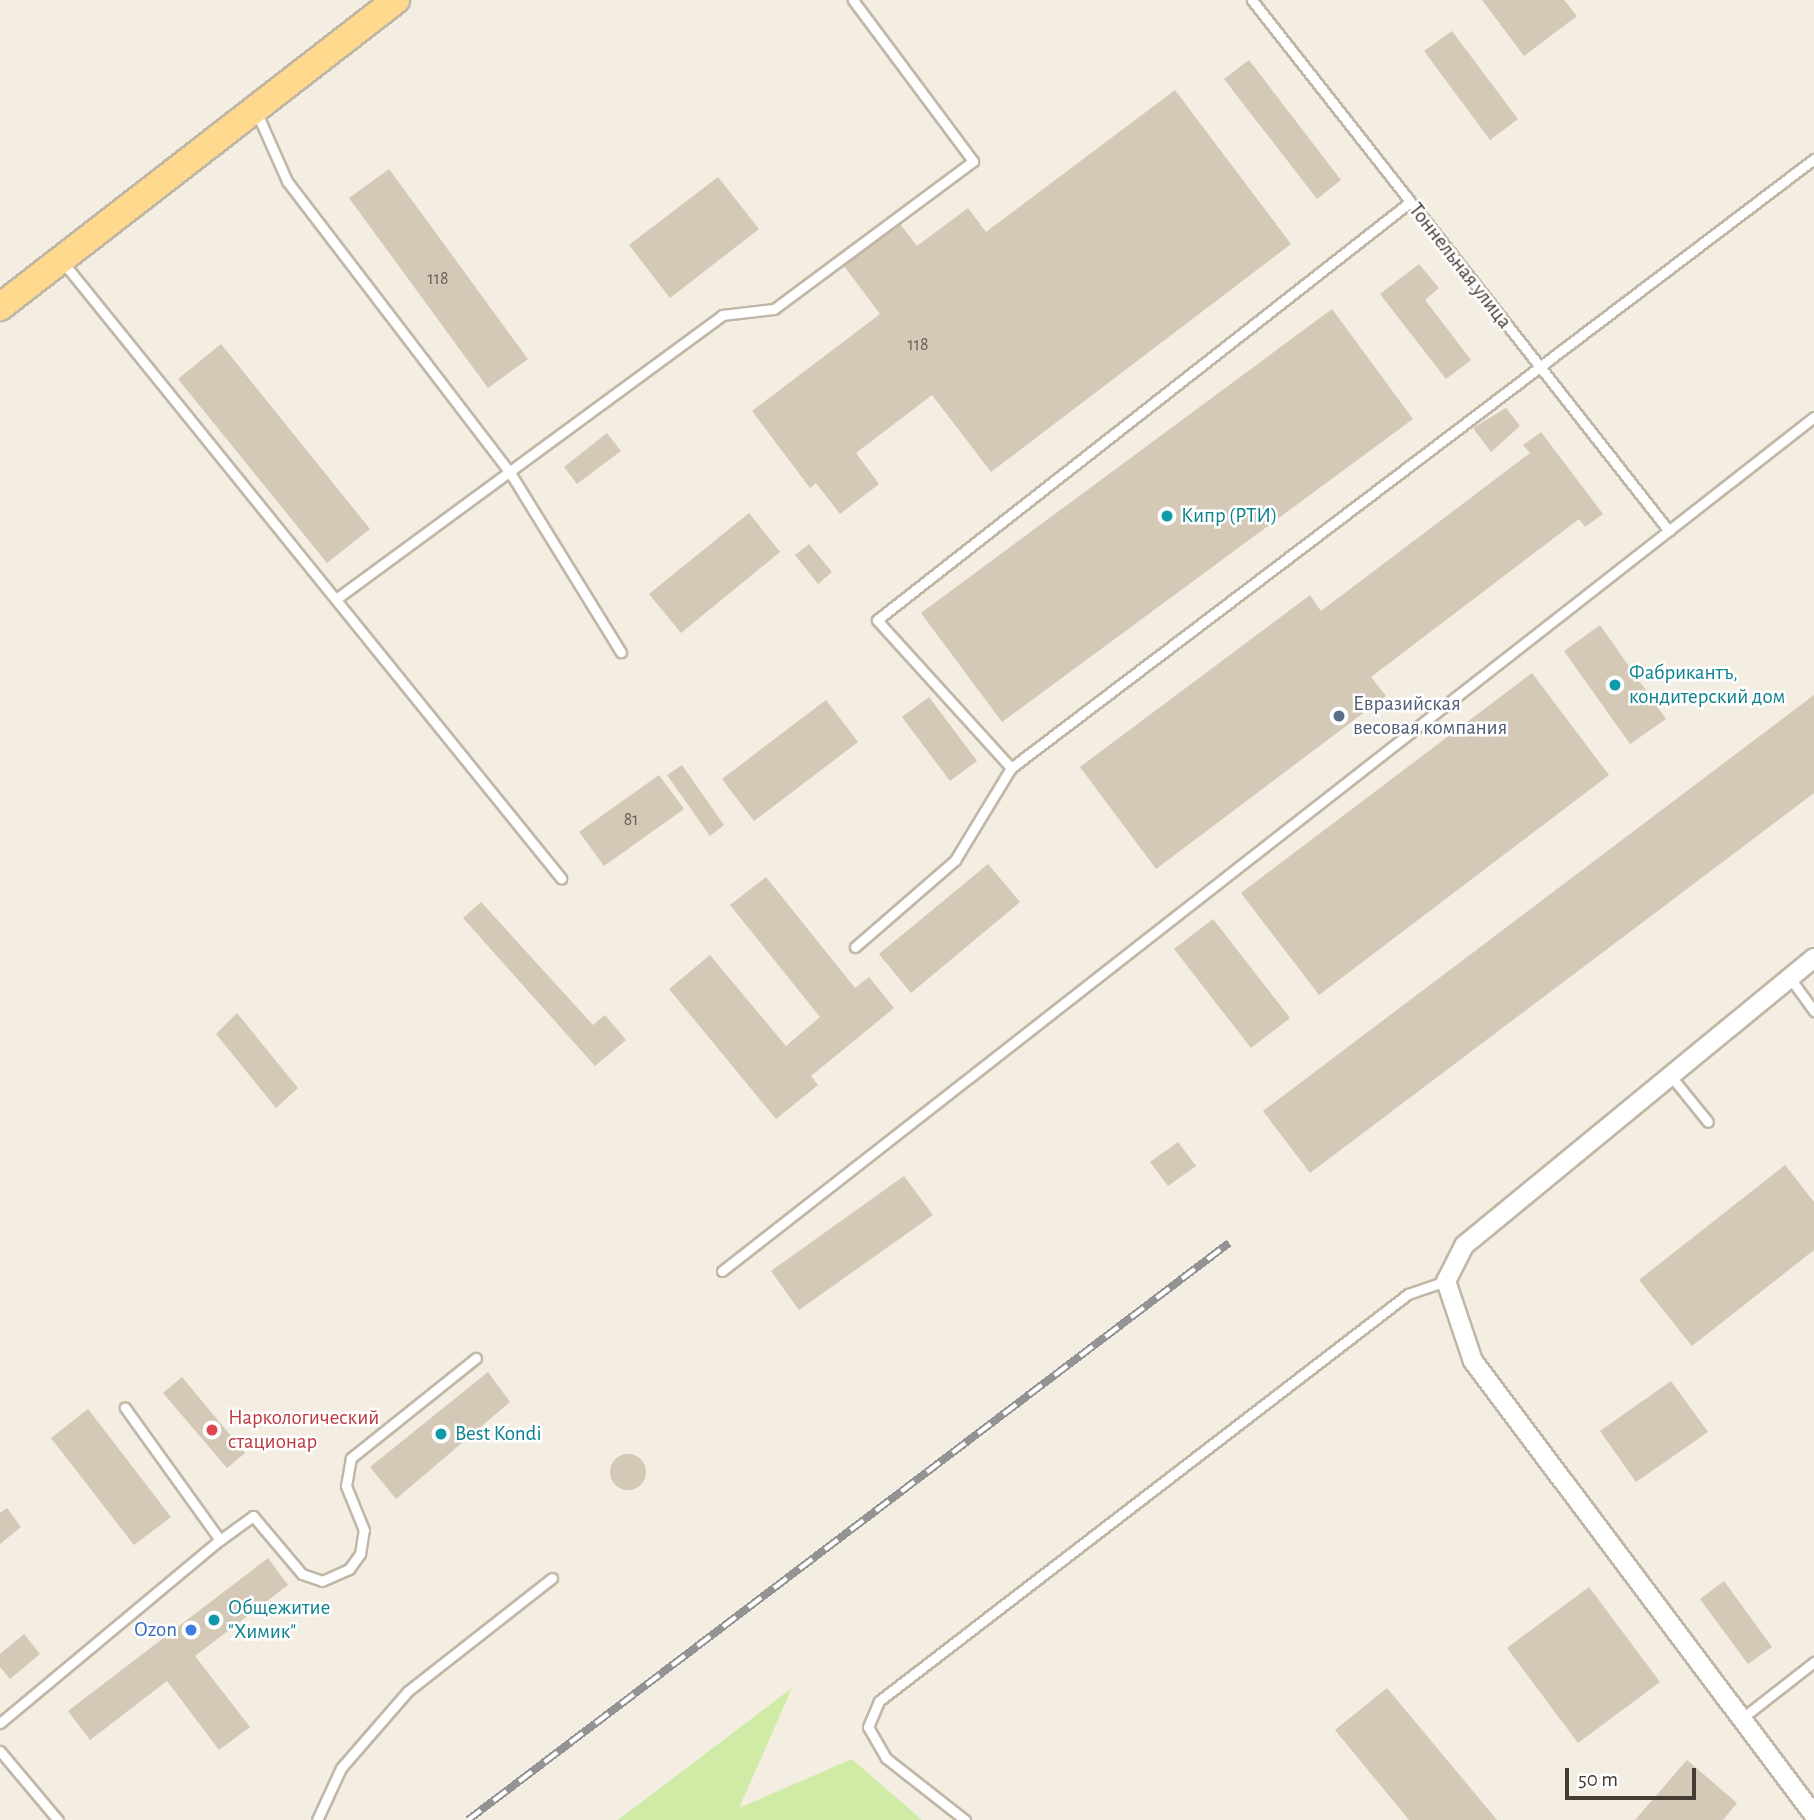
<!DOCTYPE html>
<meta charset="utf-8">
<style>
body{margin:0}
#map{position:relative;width:1814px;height:1820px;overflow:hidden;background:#f3ede2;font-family:"Alegreya Sans",sans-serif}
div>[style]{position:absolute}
.green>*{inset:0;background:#cfeba6}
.building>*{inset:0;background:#d4c8b6}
.round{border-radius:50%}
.roads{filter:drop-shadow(2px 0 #c1b7a7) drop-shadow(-2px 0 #c1b7a7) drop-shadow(0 2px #c1b7a7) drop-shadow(0 -2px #c1b7a7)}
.lane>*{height:9px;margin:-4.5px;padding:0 4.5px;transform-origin:4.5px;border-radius:4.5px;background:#fff}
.street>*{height:18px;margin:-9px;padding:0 9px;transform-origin:9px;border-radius:9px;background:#fff}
.primary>*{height:26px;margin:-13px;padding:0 13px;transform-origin:13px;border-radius:13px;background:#ffda8e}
.rail>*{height:8px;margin-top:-4px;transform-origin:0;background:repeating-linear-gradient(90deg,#fff 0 16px,#939393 0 32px);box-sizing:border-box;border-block:2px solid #939393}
.dots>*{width:19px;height:19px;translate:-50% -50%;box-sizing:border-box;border:4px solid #fff;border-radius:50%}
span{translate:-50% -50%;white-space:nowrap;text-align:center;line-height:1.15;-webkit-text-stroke:5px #fff;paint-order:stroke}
.number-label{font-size:18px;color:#685f53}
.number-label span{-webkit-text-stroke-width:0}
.street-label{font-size:21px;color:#443c32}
.culture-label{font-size:21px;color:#0d838f}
.left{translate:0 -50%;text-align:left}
.service-label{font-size:21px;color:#4e5e75}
.health-label{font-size:21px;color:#be3a42}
.shop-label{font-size:21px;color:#366cbe}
.right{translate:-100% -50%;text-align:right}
.scale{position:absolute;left:1565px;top:1768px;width:131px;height:32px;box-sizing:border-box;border:4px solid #443c32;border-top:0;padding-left:9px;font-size:21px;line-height:24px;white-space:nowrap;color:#443c32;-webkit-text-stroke:5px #fff;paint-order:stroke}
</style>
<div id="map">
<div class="green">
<div style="clip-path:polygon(792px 1688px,739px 1808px,852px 1759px,922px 1820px,618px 1820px)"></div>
</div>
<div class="building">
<div style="clip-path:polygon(1482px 0,1564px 0,1577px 16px,1524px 56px)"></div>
<div style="clip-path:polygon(1452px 31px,1518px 119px,1490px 140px,1424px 51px)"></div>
<div style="clip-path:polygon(1249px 60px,1341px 180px,1317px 199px,1224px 79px)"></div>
<div style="clip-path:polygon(1175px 90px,1291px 244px,991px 472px,932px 395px,856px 453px,879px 484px,840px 514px,816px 483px,810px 488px,752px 411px,880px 314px,844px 266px,900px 224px,917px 246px,968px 208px,986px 232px)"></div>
<div style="clip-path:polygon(389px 169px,528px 359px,488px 388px,349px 198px)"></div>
<div style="clip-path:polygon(718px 177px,759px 229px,670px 298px,629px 245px)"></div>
<div style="clip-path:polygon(1419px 264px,1439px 288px,1425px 300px,1471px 360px,1446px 379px,1380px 294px)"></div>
<div style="clip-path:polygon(1332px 309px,1413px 419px,1002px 722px,921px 613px)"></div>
<div style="clip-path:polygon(221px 344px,370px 529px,327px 563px,178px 379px)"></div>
<div style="clip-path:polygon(1506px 408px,1520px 426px,1491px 452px,1473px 428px)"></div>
<div style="clip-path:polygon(1541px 432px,1603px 514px,1585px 527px,1579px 519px,1371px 677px,1386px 696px,1156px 869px,1080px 767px,1310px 595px,1321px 611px,1530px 453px,1523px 445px)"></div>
<div style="clip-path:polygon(607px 433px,621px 451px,577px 484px,564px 467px)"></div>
<div style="clip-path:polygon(749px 513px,780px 552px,681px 633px,649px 594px)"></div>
<div style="clip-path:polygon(809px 544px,832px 572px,818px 584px,795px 555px)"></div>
<div style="clip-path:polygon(1600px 625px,1666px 719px,1630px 744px,1564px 651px)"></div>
<div style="clip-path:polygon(1532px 673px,1609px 775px,1319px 995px,1241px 893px)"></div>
<div style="clip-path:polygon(1814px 695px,1814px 793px,1310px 1173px,1263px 1111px)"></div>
<div style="clip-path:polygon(929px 697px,977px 761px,950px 781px,902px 717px)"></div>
<div style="clip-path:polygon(826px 700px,858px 742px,754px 821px,722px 779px)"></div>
<div style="clip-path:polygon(682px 765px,724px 825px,710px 836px,667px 775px)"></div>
<div style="clip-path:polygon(659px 775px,684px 809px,604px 866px,579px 832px)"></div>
<div style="clip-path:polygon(988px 864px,1020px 902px,911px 993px,879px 954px)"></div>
<div style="clip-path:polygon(766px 877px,855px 988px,869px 977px,894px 1008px,811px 1076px,818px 1085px,776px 1119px,669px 989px,710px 955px,786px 1046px,820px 1017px,730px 905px)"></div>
<div style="clip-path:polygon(481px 902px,593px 1025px,605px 1015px,626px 1040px,595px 1066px,463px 918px)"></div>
<div style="clip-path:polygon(1213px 919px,1290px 1018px,1251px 1048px,1174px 949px)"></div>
<div style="clip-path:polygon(237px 1013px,298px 1088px,276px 1108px,216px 1034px)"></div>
<div style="clip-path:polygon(1178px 1142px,1196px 1166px,1168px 1186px,1150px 1162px)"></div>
<div style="clip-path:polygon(1785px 1165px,1814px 1202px,1814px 1250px,1692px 1346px,1639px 1280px)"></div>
<div style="clip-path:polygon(904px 1176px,933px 1215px,799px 1310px,771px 1271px)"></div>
<div style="clip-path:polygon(488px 1372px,510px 1402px,396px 1499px,370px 1467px)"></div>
<div style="clip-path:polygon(182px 1377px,245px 1453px,227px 1468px,163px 1393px)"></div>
<div style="clip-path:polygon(1671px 1381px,1708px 1432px,1636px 1482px,1600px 1431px)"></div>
<div style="clip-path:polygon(88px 1409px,171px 1517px,134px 1545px,51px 1438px)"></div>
<div class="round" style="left:610px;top:1454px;width:36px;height:36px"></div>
<div style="clip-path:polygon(7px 1508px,21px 1527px,0 1544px,0 1513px)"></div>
<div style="clip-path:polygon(268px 1558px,288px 1585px,195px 1656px,250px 1727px,219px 1750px,167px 1681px,90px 1740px,68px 1711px)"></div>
<div style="clip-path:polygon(1724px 1581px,1772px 1647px,1748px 1664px,1700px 1599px)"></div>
<div style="clip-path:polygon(1589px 1587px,1660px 1682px,1578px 1743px,1507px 1648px)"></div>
<div style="clip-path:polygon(24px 1634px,40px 1654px,10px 1679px,0 1667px,0 1654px)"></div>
<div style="clip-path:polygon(1387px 1688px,1497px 1820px,1409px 1820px,1335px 1730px)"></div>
<div style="clip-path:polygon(1687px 1760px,1737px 1803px,1723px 1820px,1635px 1820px)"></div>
</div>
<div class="roads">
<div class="lane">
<div style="left:1252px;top:0;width:675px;rotate:51.86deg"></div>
<div style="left:256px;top:111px;width:77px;rotate:66.1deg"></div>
<div style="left:287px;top:181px;width:365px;rotate:52.6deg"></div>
<div style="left:509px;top:471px;width:213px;rotate:58.3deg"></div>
<div style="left:1410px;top:202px;width:677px;rotate:141.9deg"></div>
<div style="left:877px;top:620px;width:200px;rotate:47.8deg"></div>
<div style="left:1011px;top:768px;width:1008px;rotate:-37.18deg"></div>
<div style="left:62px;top:261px;width:794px;rotate:51.04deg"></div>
<div style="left:336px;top:599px;width:479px;rotate:-36.3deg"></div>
<div style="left:722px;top:315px;width:52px;rotate:-6.6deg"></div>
<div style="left:774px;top:309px;width:248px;rotate:-36.6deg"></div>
<div style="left:973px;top:161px;width:201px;rotate:-126.7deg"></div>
<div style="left:855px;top:947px;width:133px;rotate:-41deg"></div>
<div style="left:955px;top:860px;width:108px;rotate:-58.7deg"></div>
<div style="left:1790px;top:978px;width:41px;rotate:54deg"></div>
<div style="left:1670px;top:1075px;width:60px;rotate:51deg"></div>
<div style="left:722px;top:1271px;width:1386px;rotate:-38.03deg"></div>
<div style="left:220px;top:1540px;width:41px;rotate:-36deg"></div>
<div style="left:253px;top:1516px;width:76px;rotate:49.8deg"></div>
<div style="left:302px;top:1574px;width:21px;rotate:19deg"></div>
<div style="left:322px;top:1581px;width:30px;rotate:-24deg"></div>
<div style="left:349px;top:1569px;width:19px;rotate:-54deg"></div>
<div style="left:360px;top:1554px;width:24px;rotate:-81deg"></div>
<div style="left:364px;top:1530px;width:48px;rotate:-112.2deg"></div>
<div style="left:346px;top:1486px;width:28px;rotate:-80deg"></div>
<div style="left:351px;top:1458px;width:160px;rotate:-38.7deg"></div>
<div style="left:1741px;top:1719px;width:93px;rotate:-38deg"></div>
<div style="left:0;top:1723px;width:286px;rotate:-39.8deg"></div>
<div style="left:220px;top:1540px;width:163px;rotate:-125.7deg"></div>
<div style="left:0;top:1751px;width:90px;rotate:50deg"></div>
<div style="left:317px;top:1820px;width:57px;rotate:-65.2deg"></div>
<div style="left:341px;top:1768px;width:102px;rotate:-49deg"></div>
<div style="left:408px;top:1691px;width:183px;rotate:-38.1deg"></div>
<div style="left:965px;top:1820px;width:100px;rotate:-141.9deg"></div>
<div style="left:886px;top:1758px;width:36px;rotate:-120deg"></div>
<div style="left:868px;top:1727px;width:28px;rotate:-67deg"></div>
<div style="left:879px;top:1701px;width:667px;rotate:-37.57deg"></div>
<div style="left:1408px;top:1294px;width:40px;rotate:-18.9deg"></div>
</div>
<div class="street">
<div style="left:1814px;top:958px;width:453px;rotate:140.6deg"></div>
<div style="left:1464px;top:1246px;width:39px;rotate:117deg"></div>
<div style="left:1446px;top:1281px;width:84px;rotate:71.4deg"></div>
<div style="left:1473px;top:1361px;width:568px;rotate:53.09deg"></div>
</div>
<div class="primary">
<div style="left:0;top:307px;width:501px;rotate:-37.78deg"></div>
</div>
</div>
<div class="rail">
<div style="left:468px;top:1820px;width:955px;rotate:-37.17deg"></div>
</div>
<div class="dots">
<div style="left:1167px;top:516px;background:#0f9aa8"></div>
<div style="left:1615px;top:685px;background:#0f9aa8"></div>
<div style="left:1339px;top:716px;background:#5c6f8a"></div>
<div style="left:212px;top:1430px;background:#e0444e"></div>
<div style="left:441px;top:1434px;background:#0f9aa8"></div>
<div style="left:214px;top:1620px;background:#0f9aa8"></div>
<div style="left:191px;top:1630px;background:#3f7fe0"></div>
</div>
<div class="number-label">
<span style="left:438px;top:279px">118</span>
<span style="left:918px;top:345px">118</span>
<span style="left:631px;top:820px">81</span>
</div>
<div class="street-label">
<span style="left:1460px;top:266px;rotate:52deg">Тоннельная улица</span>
</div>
<div class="culture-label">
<span class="left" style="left:1181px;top:516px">Кипр (РТИ)</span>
<span class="left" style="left:1629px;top:685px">Фабрикантъ,<br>кондитерский дом</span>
<span class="left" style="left:455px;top:1434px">Best Kondi</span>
<span class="left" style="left:228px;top:1620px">Общежитие<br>"Химик"</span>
</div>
<div class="service-label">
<span class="left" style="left:1353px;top:716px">Евразийская<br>весовая компания</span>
</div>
<div class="health-label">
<span class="left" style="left:228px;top:1430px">Наркологический<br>стационар</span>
</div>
<div class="shop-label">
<span class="right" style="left:177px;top:1630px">Ozon</span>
</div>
<div class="scale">50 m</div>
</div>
